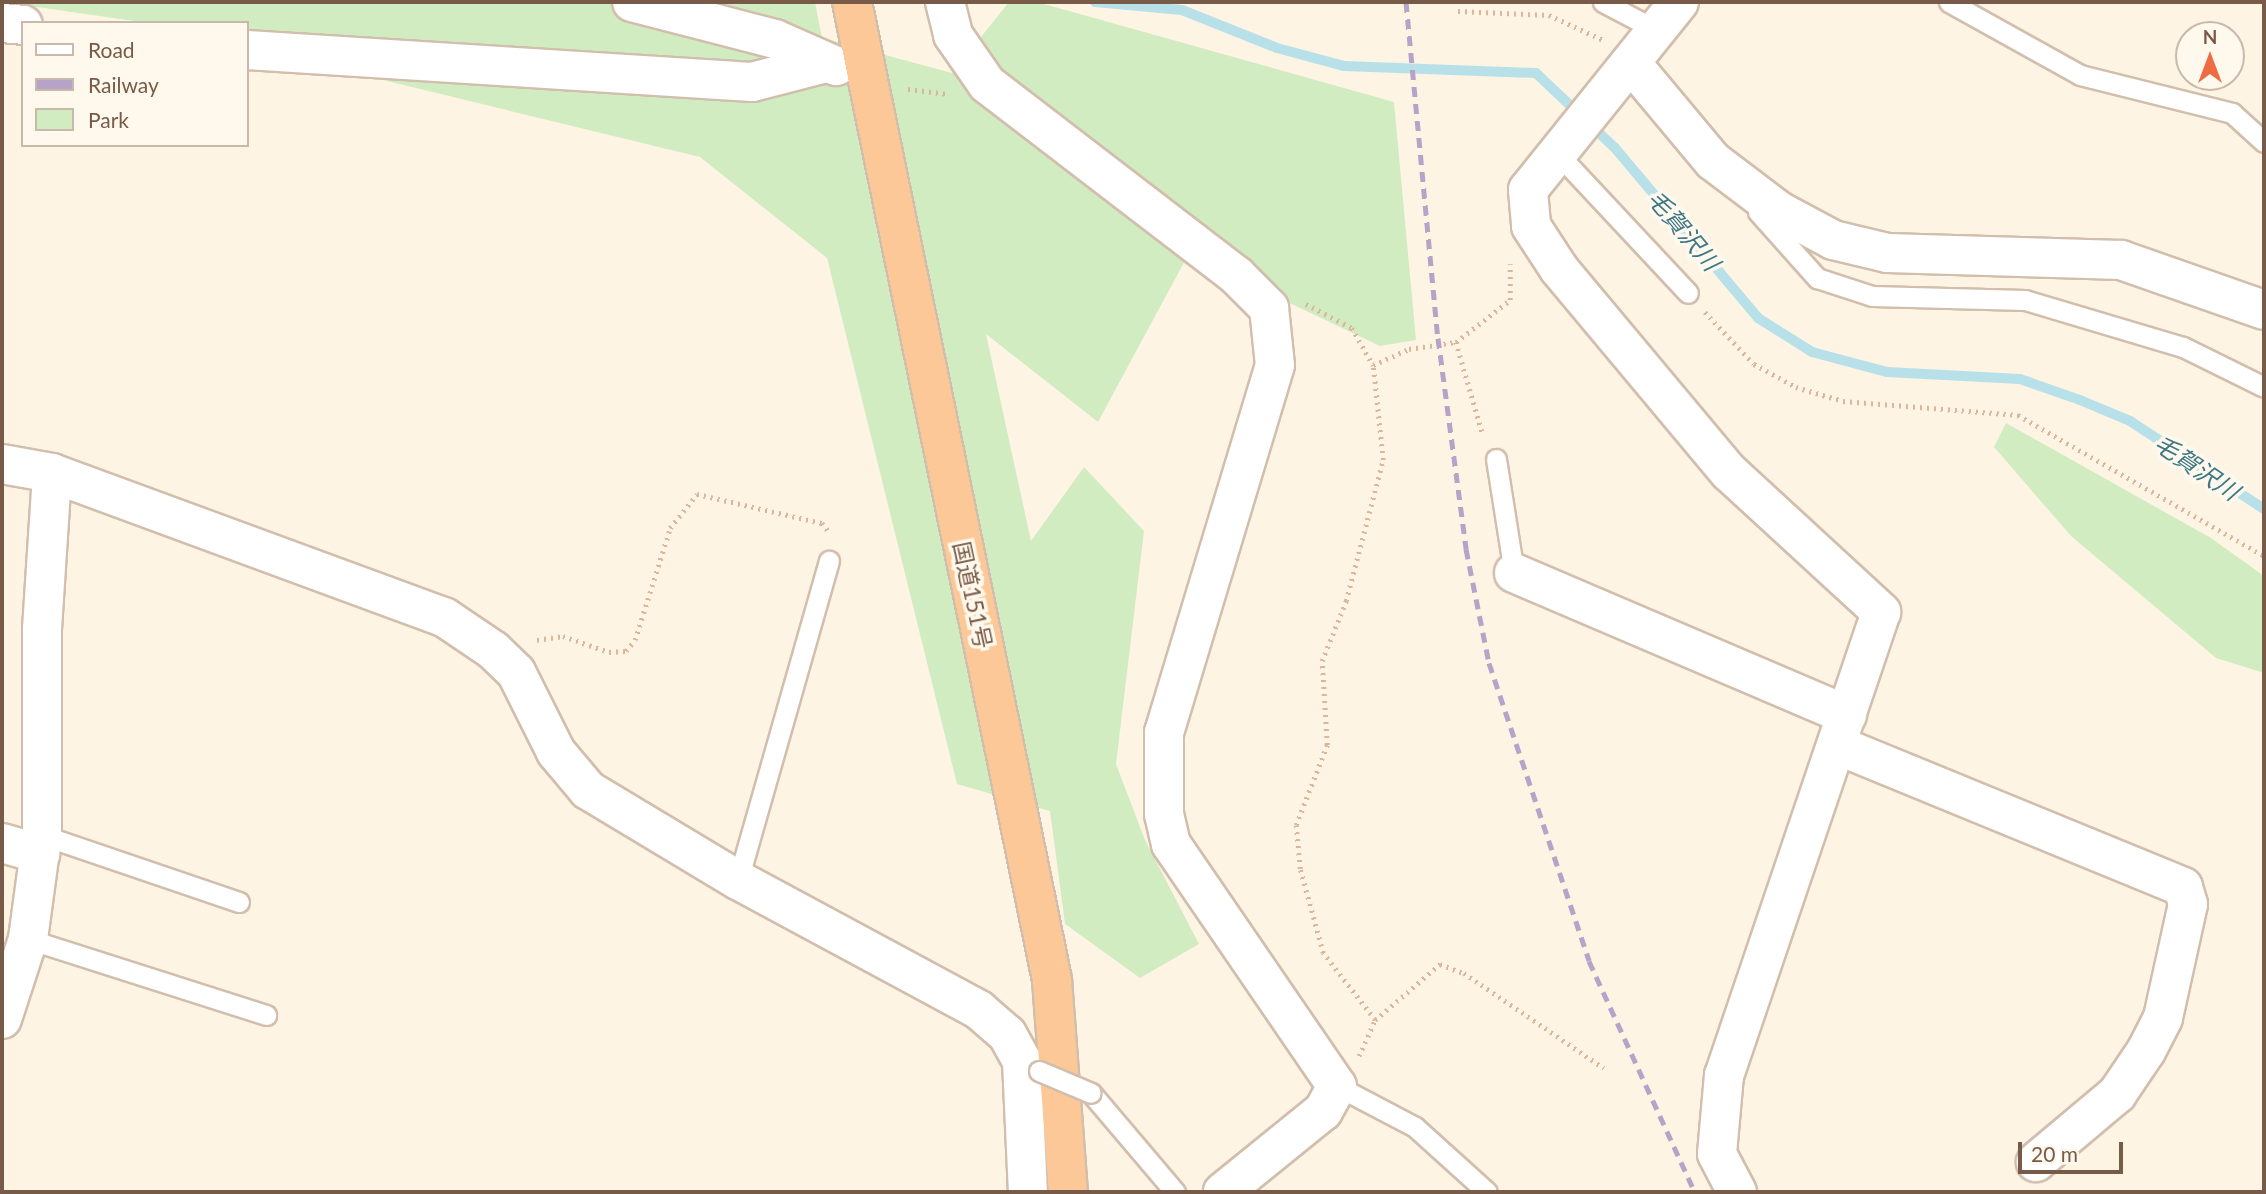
<!DOCTYPE html>
<meta charset="utf-8">
<style>
body{margin:0}
#map{position:relative;width:2266px;height:1194px;overflow:hidden;background:#fef4e4;font-family:Lato,"Noto Sans JP",sans-serif}
div>[style]{position:absolute}
.green>*{inset:0;background:#d2ecc2}
.stream>*{height:10px;margin:-5px;padding:0 5px;transform-origin:5px;border-radius:5px;background:#b7e0e9}
.path>*{height:4.5px;margin-top:-2.25px;transform-origin:0;background:repeating-linear-gradient(90deg,#dab69d 0 2px,transparent 0 7px)}
.roads{filter:drop-shadow(2px 0 #d2beac) drop-shadow(-2px 0 #d2beac) drop-shadow(0 2px #d2beac) drop-shadow(0 -2px #d2beac)}
.service>*{height:19px;margin:-9.5px;padding:0 9.5px;transform-origin:9.5px;border-radius:9.5px;background:#fff}
.minor>*{height:38px;margin:-19px;padding:0 19px;transform-origin:19px;border-radius:19px;background:#fff}
.trunk>*{height:38px;margin:-19px;padding:0 19px;transform-origin:19px;border-radius:19px;background:#fdc898}
.rail>*{height:5px;margin-top:-2.5px;transform-origin:0;background:repeating-linear-gradient(90deg,#b7a2c8 0 10px,transparent 0 17px)}
.bridges{filter:drop-shadow(2px 0 #d2beac) drop-shadow(-2px 0 #d2beac) drop-shadow(0 2px #d2beac) drop-shadow(0 -2px #d2beac)}
.service-bridge>*{height:19px;margin:-9.5px;padding:0 9.5px;transform-origin:9.5px;border-radius:9.5px;background:#fff}
span{translate:-50% -50%;white-space:nowrap;text-align:center;line-height:1.15;-webkit-text-stroke:7px #fff8ec;paint-order:stroke}
.street-label{font-size:23px;color:#785a48}
.water-label{font-size:24px;color:#3d7886;font-style:italic}
.frame{position:absolute;inset:0;border:4px solid #785a48;pointer-events:none}
.legend{position:absolute;left:21px;top:21px;width:228px;height:126px;box-sizing:border-box;background:#fff8ec;border:2px solid #c9b9aa;margin:0;padding:9px 12px;list-style:none;font-size:21px;color:#785a48}
.legend li{display:flex;align-items:center;gap:14px;height:35px}
.legend b{width:35px;border:2px solid #c9b9aa}
.north{position:absolute;left:2175px;top:21px;width:70px;height:70px;box-sizing:border-box;background:#fff8ec;border:2px solid #c9b9aa;border-radius:50%;rotate:0deg;font-size:19px;font-weight:700;line-height:28px;text-align:center;color:#785a48}
.north::after{content:'';display:block;margin:auto;width:24px;height:32px;background:#ef6c42;clip-path:polygon(50% 0,100% 100%,50% 72%,0 100%)}
.scale{position:absolute;left:2018px;top:1142px;width:105px;height:32px;box-sizing:border-box;border:4px solid #785a48;border-top:0;padding-left:9px;font-size:21px;line-height:24px;white-space:nowrap;color:#785a48;-webkit-text-stroke:5px #fff8ec;paint-order:stroke}
</style>
<div id="map">
<div class="green">
<div style="clip-path:polygon(2px 2px,815px 2px,822px 38px,952px 73px,1009px 2px,1037px 2px,1394px 102px,1416px 340px,1380px 346px,1188px 255px,1098px 422px,986px 334px,1031px 541px,1084px 467px,1144px 531px,1116px 764px,1145px 840px,1199px 944px,1140px 978px,1065px 924px,1050px 811px,957px 784px,827px 258px,700px 157px,247px 47px,247px 23px,148px 23px)"></div>
<div style="clip-path:polygon(2006px 423px,2211px 538px,2264px 576px,2264px 673px,2216px 658px,2071px 536px,1994px 447px)"></div>
</div>
<div class="stream">
<div style="left:1095px;top:2px;width:87px;rotate:5.3deg"></div>
<div style="left:1182px;top:10px;width:102px;rotate:21.8deg"></div>
<div style="left:1277px;top:48px;width:69px;rotate:15deg"></div>
<div style="left:1344px;top:66px;width:192px;rotate:2.1deg"></div>
<div style="left:1536px;top:73px;width:109px;rotate:43.5deg"></div>
<div style="left:1615px;top:148px;width:222px;rotate:49.9deg"></div>
<div style="left:1758px;top:318px;width:64px;rotate:32.2deg"></div>
<div style="left:1812px;top:352px;width:78px;rotate:14.9deg"></div>
<div style="left:1887px;top:372px;width:133px;rotate:3deg"></div>
<div style="left:2020px;top:379px;width:64px;rotate:19.3deg"></div>
<div style="left:2080px;top:400px;width:54px;rotate:22.8deg"></div>
<div style="left:2130px;top:421px;width:160px;rotate:33.3deg"></div>
</div>
<div class="path">
<div style="left:1458px;top:11px;width:91px;rotate:2.5deg"></div>
<div style="left:1549px;top:15px;width:60px;rotate:24.8deg"></div>
<div style="left:908px;top:89px;width:40px;rotate:7.1deg"></div>
<div style="left:1306px;top:304px;width:52px;rotate:27.6deg"></div>
<div style="left:1352px;top:328px;width:43px;rotate:60.4deg"></div>
<div style="left:1705px;top:312px;width:71px;rotate:46.7deg"></div>
<div style="left:1754px;top:364px;width:48px;rotate:28.7deg"></div>
<div style="left:1796px;top:387px;width:49px;rotate:16.6deg"></div>
<div style="left:1843px;top:401px;width:176px;rotate:4.6deg"></div>
<div style="left:2018px;top:415px;width:284px;rotate:29.8deg"></div>
<div style="left:1456px;top:342px;width:97px;rotate:73.8deg"></div>
<div style="left:537px;top:640px;width:26px;rotate:-9deg"></div>
<div style="left:563px;top:636px;width:49px;rotate:19.2deg"></div>
<div style="left:609px;top:652px;width:17px;rotate:-3deg"></div>
<div style="left:626px;top:651px;width:14px;rotate:-51deg"></div>
<div style="left:635px;top:640px;width:117px;rotate:-72.6deg"></div>
<div style="left:670px;top:528px;width:43px;rotate:-51.5deg"></div>
<div style="left:697px;top:494px;width:128px;rotate:13.1deg"></div>
<div style="left:822px;top:523px;width:13px;rotate:51deg"></div>
<div style="left:1375px;top:1020px;width:85px;rotate:-127.8deg"></div>
<div style="left:1323px;top:953px;width:87px;rotate:-105.3deg"></div>
<div style="left:1300px;top:869px;width:44px;rotate:-95.2deg"></div>
<div style="left:1296px;top:825px;width:86px;rotate:-68.8deg"></div>
<div style="left:1327px;top:745px;width:84px;rotate:-93.4deg"></div>
<div style="left:1322px;top:661px;width:65px;rotate:-68.2deg"></div>
<div style="left:1346px;top:601px;width:146px;rotate:-75.3deg"></div>
<div style="left:1383px;top:460px;width:96px;rotate:-96deg"></div>
<div style="left:1373px;top:365px;width:39px;rotate:-24deg"></div>
<div style="left:1409px;top:349px;width:48px;rotate:-8.5deg"></div>
<div style="left:1456px;top:342px;width:68px;rotate:-37.9deg"></div>
<div style="left:1510px;top:300px;width:36px;rotate:-90deg"></div>
<div style="left:1359px;top:1056px;width:39px;rotate:-66deg"></div>
<div style="left:1375px;top:1020px;width:86px;rotate:-40.7deg"></div>
<div style="left:1440px;top:964px;width:26px;rotate:21deg"></div>
<div style="left:1464px;top:973px;width:169px;rotate:34.2deg"></div>
</div>
<div class="roads">
<div class="service">
<div style="left:1603px;top:2px;width:60px;rotate:27.8deg"></div>
<div style="left:1949px;top:2px;width:150px;rotate:29.1deg"></div>
<div style="left:2080px;top:75px;width:157px;rotate:14deg"></div>
<div style="left:2232px;top:113px;width:43px;rotate:42.2deg"></div>
<div style="left:1558px;top:154px;width:190px;rotate:46.9deg"></div>
<div style="left:1758px;top:212px;width:89px;rotate:48.2deg"></div>
<div style="left:1817px;top:278px;width:58px;rotate:18.1deg"></div>
<div style="left:1872px;top:296px;width:153px;rotate:1.5deg"></div>
<div style="left:2025px;top:300px;width:165px;rotate:16.6deg"></div>
<div style="left:2183px;top:347px;width:90px;rotate:26.3deg"></div>
<div style="left:1496px;top:459px;width:115px;rotate:81deg"></div>
<div style="left:42px;top:835px;width:208px;rotate:18.8deg"></div>
<div style="left:738px;top:880px;width:332px;rotate:-74.1deg"></div>
<div style="left:28px;top:939px;width:250px;rotate:17.7deg"></div>
<div style="left:1337px;top:1086px;width:88px;rotate:27.7deg"></div>
<div style="left:1415px;top:1127px;width:97px;rotate:42.1deg"></div>
<div style="left:1091px;top:1093px;width:130px;rotate:49.7deg"></div>
</div>
<div class="minor">
<div style="left:632px;top:2px;width:148px;rotate:14.5deg"></div>
<div style="left:775px;top:39px;width:67px;rotate:23.9deg"></div>
<div style="left:945px;top:2px;width:34px;rotate:76deg"></div>
<div style="left:953px;top:35px;width:60px;rotate:55.2deg"></div>
<div style="left:987px;top:84px;width:314px;rotate:37.5deg"></div>
<div style="left:1236px;top:275px;width:47px;rotate:45deg"></div>
<div style="left:1269px;top:308px;width:57px;rotate:84deg"></div>
<div style="left:1275px;top:365px;width:383px;rotate:106.8deg"></div>
<div style="left:1164px;top:732px;width:82px;rotate:90deg"></div>
<div style="left:1164px;top:814px;width:31px;rotate:77deg"></div>
<div style="left:1171px;top:844px;width:293px;rotate:55.6deg"></div>
<div style="left:1337px;top:1086px;width:29px;rotate:119deg"></div>
<div style="left:1323px;top:1111px;width:129px;rotate:141deg"></div>
<div style="left:1679px;top:2px;width:241px;rotate:128.8deg"></div>
<div style="left:1528px;top:190px;width:36px;rotate:85deg"></div>
<div style="left:1531px;top:226px;width:51px;rotate:56.9deg"></div>
<div style="left:1559px;top:269px;width:265px;rotate:50.1deg"></div>
<div style="left:1729px;top:472px;width:207px;rotate:42.6deg"></div>
<div style="left:1881px;top:612px;width:489px;rotate:108.7deg"></div>
<div style="left:1724px;top:1075px;width:79px;rotate:95.1deg"></div>
<div style="left:1717px;top:1154px;width:43px;rotate:62.2deg"></div>
<div style="left:2px;top:23px;width:21px;rotate:5deg"></div>
<div style="left:247px;top:50px;width:506px;rotate:3.63deg"></div>
<div style="left:752px;top:82px;width:72px;rotate:-14.4deg"></div>
<div style="left:1631px;top:63px;width:128px;rotate:50.1deg"></div>
<div style="left:1713px;top:161px;width:83px;rotate:37.1deg"></div>
<div style="left:1779px;top:211px;width:61px;rotate:28.2deg"></div>
<div style="left:1833px;top:240px;width:56px;rotate:13.5deg"></div>
<div style="left:1887px;top:253px;width:234px;rotate:1.7deg"></div>
<div style="left:2121px;top:260px;width:151px;rotate:19.3deg"></div>
<div style="left:2px;top:464px;width:51px;rotate:10.2deg"></div>
<div style="left:52px;top:473px;width:418px;rotate:20.2deg"></div>
<div style="left:444px;top:617px;width:59px;rotate:34deg"></div>
<div style="left:493px;top:650px;width:32px;rotate:44deg"></div>
<div style="left:516px;top:672px;width:89px;rotate:63.4deg"></div>
<div style="left:556px;top:752px;width:50px;rotate:49.9deg"></div>
<div style="left:588px;top:790px;width:175px;rotate:31deg"></div>
<div style="left:738px;top:880px;width:274px;rotate:28.3deg"></div>
<div style="left:979px;top:1010px;width:37px;rotate:41deg"></div>
<div style="left:1007px;top:1034px;width:31px;rotate:61deg"></div>
<div style="left:1022px;top:1061px;width:131px;rotate:87.4deg"></div>
<div style="left:1514px;top:573px;width:362px;rotate:23.1deg"></div>
<div style="left:1837px;top:745px;width:374px;rotate:22.3deg"></div>
<div style="left:2183px;top:887px;width:18px;rotate:74deg"></div>
<div style="left:2188px;top:904px;width:117px;rotate:102.4deg"></div>
<div style="left:2163px;top:1018px;width:37px;rotate:117deg"></div>
<div style="left:2146px;top:1051px;width:52px;rotate:124deg"></div>
<div style="left:2117px;top:1094px;width:106px;rotate:140deg"></div>
<div style="left:2px;top:843px;width:40px;rotate:16deg"></div>
<div style="left:2px;top:1019px;width:84px;rotate:-72deg"></div>
<div style="left:28px;top:939px;width:105px;rotate:-82.3deg"></div>
<div style="left:42px;top:835px;width:206px;rotate:-90deg"></div>
<div style="left:42px;top:629px;width:156px;rotate:-86.3deg"></div>
</div>
<div class="trunk">
<div style="left:852px;top:2px;width:998px;rotate:78.44deg"></div>
<div style="left:1052px;top:980px;width:213px;rotate:85.7deg"></div>
</div>
</div>
<div class="rail">
<div style="left:1406px;top:2px;width:338px;rotate:84.6deg"></div>
<div style="left:1438px;top:338px;width:213px;rotate:82.4deg"></div>
<div style="left:1466px;top:549px;width:116px;rotate:78.6deg"></div>
<div style="left:1489px;top:663px;width:314px;rotate:71.4deg"></div>
<div style="left:1589px;top:961px;width:254px;rotate:65.4deg"></div>
</div>
<div class="bridges">
<div class="service-bridge">
<div style="left:1039px;top:1071px;width:56px;rotate:22.9deg"></div>
</div>
</div>
<div class="street-label">
<span style="left:973px;top:595px;rotate:78deg">国道151号</span>
</div>
<div class="water-label">
<span style="left:1684px;top:230px;rotate:50deg">毛賀沢川</span>
<span style="left:2197px;top:467px;rotate:34deg">毛賀沢川</span>
</div>
<div class="frame"></div>
<ul class="legend">
<li><b style="height:9px;background:#fff"></b>Road</li>
<li><b style="height:9px;background:#b7a2c8"></b>Railway</li>
<li><b style="height:19px;background:#d2ecc2"></b>Park</li>
</ul>
<div class="north">N</div>
<div class="scale">20 m</div>
</div>
